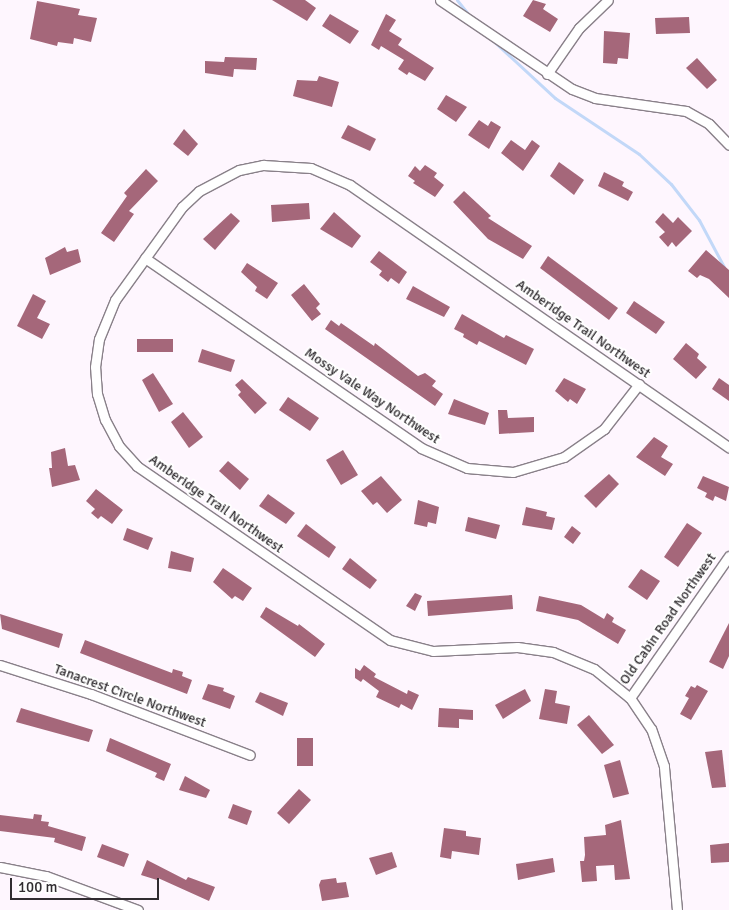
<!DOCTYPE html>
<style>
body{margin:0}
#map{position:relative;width:729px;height:910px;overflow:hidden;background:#fef6fe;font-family:Signika,sans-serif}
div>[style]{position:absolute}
.stream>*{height:3px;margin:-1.5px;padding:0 1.5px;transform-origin:1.5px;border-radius:1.5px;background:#c2d8f8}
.building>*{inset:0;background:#a5677a}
.roads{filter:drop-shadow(1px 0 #898089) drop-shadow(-1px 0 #898089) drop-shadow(0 1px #898089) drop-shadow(0 -1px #898089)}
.minor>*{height:9px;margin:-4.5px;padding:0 4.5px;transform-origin:4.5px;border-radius:4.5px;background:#fff}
span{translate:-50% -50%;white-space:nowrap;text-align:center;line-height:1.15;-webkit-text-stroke:4px #fff;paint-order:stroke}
.street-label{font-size:14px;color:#312d31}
.scale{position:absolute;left:10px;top:878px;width:149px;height:22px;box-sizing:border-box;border:2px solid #312d31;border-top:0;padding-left:6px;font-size:15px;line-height:18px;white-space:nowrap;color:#312d31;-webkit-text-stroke:4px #fff;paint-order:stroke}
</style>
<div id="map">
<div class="stream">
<div style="left:457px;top:0;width:21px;rotate:51deg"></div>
<div style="left:489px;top:37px;width:90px;rotate:42.7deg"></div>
<div style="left:555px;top:98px;width:101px;rotate:33.7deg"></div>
<div style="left:639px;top:154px;width:44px;rotate:43.2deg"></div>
<div style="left:671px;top:184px;width:46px;rotate:52.1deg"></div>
<div style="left:699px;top:220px;width:53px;rotate:62deg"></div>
</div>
<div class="building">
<div style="clip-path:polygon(272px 0,305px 0,316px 8px,307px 21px)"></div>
<div style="clip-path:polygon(533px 0,546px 4px,543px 9px,558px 19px,550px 32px,523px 16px)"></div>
<div style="clip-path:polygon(37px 1px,80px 9px,78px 15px,97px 18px,91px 42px,74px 38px,73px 44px,58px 42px,57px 46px,30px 39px)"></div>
<div style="clip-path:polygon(330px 14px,359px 31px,350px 44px,322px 26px)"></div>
<div style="clip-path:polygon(386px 14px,396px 20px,389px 31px,402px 39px,398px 45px,434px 68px,425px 81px,409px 72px,407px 75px,398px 69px,404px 60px,381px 46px,379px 50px,371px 45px)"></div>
<div style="clip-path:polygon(689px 17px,690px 33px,656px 34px,655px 18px)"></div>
<div style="clip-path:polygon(604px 31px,630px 33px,628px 59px,618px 58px,617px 64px,603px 63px)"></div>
<div style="clip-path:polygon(225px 57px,257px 58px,256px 70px,234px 69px,233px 77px,205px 73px,205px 61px,224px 62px)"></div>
<div style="clip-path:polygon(697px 58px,717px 80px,707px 89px,686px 68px)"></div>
<div style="clip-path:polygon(319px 76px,339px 82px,332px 107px,293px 96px,297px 80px,317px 81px)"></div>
<div style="clip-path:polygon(446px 95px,467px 107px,456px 122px,437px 109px)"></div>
<div style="clip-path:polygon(479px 120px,488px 126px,491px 121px,501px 127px,489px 149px,468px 135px)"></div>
<div style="clip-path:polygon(348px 125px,376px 139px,370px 151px,341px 138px)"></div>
<div style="clip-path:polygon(184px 129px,198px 144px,188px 156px,173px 144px)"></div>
<div style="clip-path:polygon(511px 140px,525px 150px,532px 140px,540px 146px,523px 171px,501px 153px)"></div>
<div style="clip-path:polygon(559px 162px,584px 180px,574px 195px,550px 176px)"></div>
<div style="clip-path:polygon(425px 165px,437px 173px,434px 177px,444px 185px,435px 197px,413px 183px,415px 181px,408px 176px,415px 166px,420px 171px)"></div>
<div style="clip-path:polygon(146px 169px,158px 181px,129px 211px,134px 214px,114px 242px,101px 233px,127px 196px,124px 193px)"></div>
<div style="clip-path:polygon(604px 172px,624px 182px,622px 186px,633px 192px,628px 201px,598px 186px)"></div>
<div style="clip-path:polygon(464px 191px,491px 216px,488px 218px,532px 246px,523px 259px,488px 239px,453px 202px)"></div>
<div style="clip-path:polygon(309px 203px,310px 219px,272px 222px,271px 205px)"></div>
<div style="clip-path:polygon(334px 212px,361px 236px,352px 248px,320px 229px)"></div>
<div style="clip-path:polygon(231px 213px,240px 221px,215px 250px,203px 239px)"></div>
<div style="clip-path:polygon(663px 213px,673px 223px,678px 217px,692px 231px,676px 247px,672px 242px,668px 247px,659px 237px,665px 232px,655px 222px)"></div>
<div style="clip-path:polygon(65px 247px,67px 252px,78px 249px,81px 262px,50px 275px,45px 258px)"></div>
<div style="clip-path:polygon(706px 250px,729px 270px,729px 298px,709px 279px,700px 275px,697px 278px,688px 271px)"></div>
<div style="clip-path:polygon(379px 251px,407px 272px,399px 284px,391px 278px,388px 282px,379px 275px,382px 271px,370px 262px)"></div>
<div style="clip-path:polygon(548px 256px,618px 308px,609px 320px,540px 268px)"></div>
<div style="clip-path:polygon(247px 263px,278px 283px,267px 299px,255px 291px,257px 287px,241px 272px)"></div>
<div style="clip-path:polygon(304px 284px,320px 304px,316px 308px,321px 314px,312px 321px,291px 295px)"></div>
<div style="clip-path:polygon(413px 286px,450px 307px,444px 317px,406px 299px)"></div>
<div style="clip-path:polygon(33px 294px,46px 301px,37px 318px,50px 324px,42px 339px,17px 326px)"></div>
<div style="clip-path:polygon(634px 301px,665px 322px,656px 334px,626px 313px)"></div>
<div style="clip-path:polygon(462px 314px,504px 338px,506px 335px,534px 349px,526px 365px,479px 341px,477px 345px,463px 337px,464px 334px,454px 329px)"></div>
<div style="clip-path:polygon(331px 320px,339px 326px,341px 323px,374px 346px,375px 343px,418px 376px,425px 373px,436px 381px,432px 386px,443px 394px,435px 406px,325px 329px)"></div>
<div style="clip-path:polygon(137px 339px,173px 339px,173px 352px,137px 352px)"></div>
<div style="clip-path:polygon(686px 343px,699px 354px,697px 358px,707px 367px,696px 379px,673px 359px)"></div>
<div style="clip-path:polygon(202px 349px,235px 360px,231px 372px,198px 362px)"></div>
<div style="clip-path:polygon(153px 373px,173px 404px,159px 412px,142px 380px)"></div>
<div style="clip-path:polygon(564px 378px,586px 389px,577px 404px,570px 399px,568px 402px,555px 391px)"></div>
<div style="clip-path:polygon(719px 378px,729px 385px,729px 401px,712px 389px)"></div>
<div style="clip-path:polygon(242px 379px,267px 403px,255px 414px,238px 395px,241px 392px,235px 385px)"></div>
<div style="clip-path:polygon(288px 397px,319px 418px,310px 431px,279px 410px)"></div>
<div style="clip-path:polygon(454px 399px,489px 413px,485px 425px,448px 414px)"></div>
<div style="clip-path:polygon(498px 410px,507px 410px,508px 418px,534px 417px,534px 432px,499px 434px)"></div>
<div style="clip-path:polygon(183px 412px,203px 437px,189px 448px,171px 422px)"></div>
<div style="clip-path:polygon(654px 437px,668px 446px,661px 457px,673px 464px,665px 476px,636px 457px)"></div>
<div style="clip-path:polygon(65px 448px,68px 466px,75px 465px,80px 480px,52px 487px,49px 468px,52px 468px,51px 452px)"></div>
<div style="clip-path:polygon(343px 450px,358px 475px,341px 485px,326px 460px)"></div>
<div style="clip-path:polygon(228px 461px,249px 479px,240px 490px,219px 471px)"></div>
<div style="clip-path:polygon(609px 474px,619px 484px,596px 508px,584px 496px)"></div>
<div style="clip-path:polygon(381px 476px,402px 500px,387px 513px,377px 502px,373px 505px,361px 491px)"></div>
<div style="clip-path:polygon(703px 476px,729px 487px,726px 501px,715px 496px,713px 501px,705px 497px,707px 493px,697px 488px)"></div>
<div style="clip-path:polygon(96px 489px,123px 510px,112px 524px,101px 516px,98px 519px,91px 513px,95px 509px,86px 501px)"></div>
<div style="clip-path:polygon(268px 494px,295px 513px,286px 524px,259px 506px)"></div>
<div style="clip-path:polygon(418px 500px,439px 507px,436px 524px,428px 522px,427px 527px,414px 524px)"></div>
<div style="clip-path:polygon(526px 507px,547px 512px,546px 516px,555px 518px,552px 530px,522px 525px)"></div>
<div style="clip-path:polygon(468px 517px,500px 525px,496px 539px,465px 531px)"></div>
<div style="clip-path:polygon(687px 523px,702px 533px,678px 567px,664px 557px)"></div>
<div style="clip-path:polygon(306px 524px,336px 547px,329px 558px,297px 536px)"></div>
<div style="clip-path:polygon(572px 526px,581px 533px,573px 544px,564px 537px)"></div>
<div style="clip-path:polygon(127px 528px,153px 538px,148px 550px,123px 540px)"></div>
<div style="clip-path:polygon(171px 551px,194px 558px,191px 572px,168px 568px)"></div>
<div style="clip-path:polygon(350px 558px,377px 580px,370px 589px,342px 569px)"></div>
<div style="clip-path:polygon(223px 568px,252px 588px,243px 601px,235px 596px,232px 599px,213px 582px)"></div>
<div style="clip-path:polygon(641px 569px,660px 581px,647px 600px,628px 587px)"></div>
<div style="clip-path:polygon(415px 593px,422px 596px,415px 611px,406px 606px)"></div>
<div style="clip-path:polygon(512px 595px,513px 609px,428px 616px,427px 601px)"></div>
<div style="clip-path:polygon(539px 596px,581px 605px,604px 619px,607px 613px,614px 618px,612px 622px,626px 630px,618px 644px,578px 620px,536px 611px)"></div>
<div style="clip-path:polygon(266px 607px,298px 626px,299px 624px,325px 644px,315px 657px,260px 617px)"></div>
<div style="clip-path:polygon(0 614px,63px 634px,59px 648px,2px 629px)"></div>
<div style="clip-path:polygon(729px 623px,729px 656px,723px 669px,709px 662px)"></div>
<div style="clip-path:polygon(85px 640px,172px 673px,173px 669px,183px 672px,182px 676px,192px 680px,187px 694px,80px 653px)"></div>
<div style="clip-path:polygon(364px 665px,376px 674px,374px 677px,407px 694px,408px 690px,419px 695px,412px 710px,401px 704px,399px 708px,376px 697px,379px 691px,363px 679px,361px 682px,355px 678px,355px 668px,360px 671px)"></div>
<div style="clip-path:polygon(208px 684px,224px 688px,223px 691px,235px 696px,230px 709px,202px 699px)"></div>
<div style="clip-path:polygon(697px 685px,708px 691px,691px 720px,680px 714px,689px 698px,685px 696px,691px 686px,695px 688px)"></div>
<div style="clip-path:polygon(525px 689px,531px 701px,503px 719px,495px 705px)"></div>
<div style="clip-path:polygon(545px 689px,557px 691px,555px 703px,570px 706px,567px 724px,539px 719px)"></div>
<div style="clip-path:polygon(260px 692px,288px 703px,283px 716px,255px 702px)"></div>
<div style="clip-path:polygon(21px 708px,93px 730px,89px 742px,16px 722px)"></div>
<div style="clip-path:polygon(439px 708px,473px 710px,473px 720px,459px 719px,459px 728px,438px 727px)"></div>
<div style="clip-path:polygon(589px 715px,614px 745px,602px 754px,577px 725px)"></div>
<div style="clip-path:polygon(110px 738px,171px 764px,164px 781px,155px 777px,157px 773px,106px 751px)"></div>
<div style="clip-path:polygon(297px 738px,313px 738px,313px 766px,297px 766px)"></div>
<div style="clip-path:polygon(722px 750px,726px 787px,712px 788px,705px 752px)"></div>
<div style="clip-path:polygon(620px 760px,629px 794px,613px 798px,604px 765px)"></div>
<div style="clip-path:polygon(185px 776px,210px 790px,206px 798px,179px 790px)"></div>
<div style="clip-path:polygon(299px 789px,311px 800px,289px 824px,277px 813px)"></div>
<div style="clip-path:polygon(233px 804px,252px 811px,247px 825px,228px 818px)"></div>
<div style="clip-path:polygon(34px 814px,42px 815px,41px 821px,49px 822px,48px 826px,86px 837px,82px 851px,54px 842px,55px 838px,0 831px,0 815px,33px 819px)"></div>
<div style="clip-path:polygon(621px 820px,630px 879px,615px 880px,614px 865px,596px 866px,597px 881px,582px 882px,580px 861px,584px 861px,585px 855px,584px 837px,606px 835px,605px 825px)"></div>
<div style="clip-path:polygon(444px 828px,466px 831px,466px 836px,481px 838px,479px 855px,452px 851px,451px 859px,440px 857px)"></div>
<div style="clip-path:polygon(729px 843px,729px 862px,711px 863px,710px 845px)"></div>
<div style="clip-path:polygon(102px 844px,129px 854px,124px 867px,97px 857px)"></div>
<div style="clip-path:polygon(392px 852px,397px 867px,376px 875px,369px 858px)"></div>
<div style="clip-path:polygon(553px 858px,555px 872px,518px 880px,516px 864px)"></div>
<div style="clip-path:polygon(147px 860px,186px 880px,188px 877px,215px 887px,209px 901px,158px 878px,157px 880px,141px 875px)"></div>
<div style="clip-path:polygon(336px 878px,337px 883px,346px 882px,349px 897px,322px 901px,319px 885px,321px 880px)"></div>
</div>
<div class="roads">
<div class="minor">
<div style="left:440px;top:0;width:159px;rotate:34deg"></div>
<div style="left:572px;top:89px;width:25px;rotate:21deg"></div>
<div style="left:595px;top:98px;width:92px;rotate:8.1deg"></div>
<div style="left:686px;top:111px;width:26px;rotate:29deg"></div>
<div style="left:709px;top:124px;width:29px;rotate:46deg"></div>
<div style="left:547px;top:74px;width:56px;rotate:-55.2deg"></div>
<div style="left:579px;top:28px;width:40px;rotate:-44deg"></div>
<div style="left:145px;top:258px;width:335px;rotate:34.5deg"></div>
<div style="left:421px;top:448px;width:50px;rotate:23.5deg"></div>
<div style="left:467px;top:468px;width:46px;rotate:5deg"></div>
<div style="left:513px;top:472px;width:53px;rotate:-16.4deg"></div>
<div style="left:564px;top:457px;width:49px;rotate:-35deg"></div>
<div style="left:604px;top:429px;width:57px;rotate:-52.1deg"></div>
<div style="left:0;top:665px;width:96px;rotate:17.7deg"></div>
<div style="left:91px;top:694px;width:170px;rotate:21deg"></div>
<div style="left:630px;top:698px;width:173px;rotate:-55.1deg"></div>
<div style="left:0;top:867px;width:47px;rotate:11.1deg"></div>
<div style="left:46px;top:876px;width:98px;rotate:20.3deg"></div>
<div style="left:677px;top:910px;width:145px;rotate:-95.2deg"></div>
<div style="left:664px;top:766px;width:39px;rotate:-109deg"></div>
<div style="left:651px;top:729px;width:37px;rotate:-124deg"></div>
<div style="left:630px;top:698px;width:46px;rotate:-141.1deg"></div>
<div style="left:594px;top:669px;width:44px;rotate:-157.5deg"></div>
<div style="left:553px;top:652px;width:36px;rotate:-172deg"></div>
<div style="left:517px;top:647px;width:84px;rotate:177.3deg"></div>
<div style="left:433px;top:651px;width:44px;rotate:-165.7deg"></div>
<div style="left:390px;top:640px;width:307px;rotate:-145.5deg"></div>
<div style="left:137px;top:466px;width:27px;rotate:-132deg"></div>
<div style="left:119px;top:446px;width:30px;rotate:-118deg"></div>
<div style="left:105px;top:420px;width:27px;rotate:-107deg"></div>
<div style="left:97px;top:394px;width:27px;rotate:-94deg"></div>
<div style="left:95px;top:367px;width:28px;rotate:-82deg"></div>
<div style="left:99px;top:339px;width:42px;rotate:-67.7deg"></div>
<div style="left:115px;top:300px;width:115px;rotate:-54.2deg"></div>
<div style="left:182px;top:207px;width:23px;rotate:-43deg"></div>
<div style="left:199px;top:191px;width:45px;rotate:-27.7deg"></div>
<div style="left:239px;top:170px;width:25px;rotate:-12deg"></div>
<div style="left:263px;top:165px;width:48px;rotate:3.6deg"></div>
<div style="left:311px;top:168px;width:43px;rotate:23.6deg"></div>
<div style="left:350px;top:185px;width:461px;rotate:34.7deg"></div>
</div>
</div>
<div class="street-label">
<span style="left:583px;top:329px;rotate:35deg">Amberidge Trail Northwest</span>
<span style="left:372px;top:396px;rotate:34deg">Mossy Vale Way Northwest</span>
<span style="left:216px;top:504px;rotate:35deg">Amberidge Trail Northwest</span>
<span style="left:668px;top:619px;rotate:-55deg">Old Cabin Road Northwest</span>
<span style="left:130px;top:696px;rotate:20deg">Tanacrest Circle Northwest</span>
</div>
<div class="scale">100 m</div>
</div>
